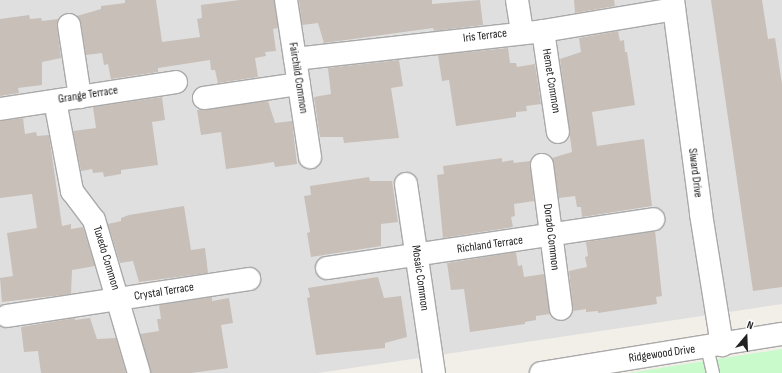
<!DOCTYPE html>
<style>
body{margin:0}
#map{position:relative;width:782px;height:373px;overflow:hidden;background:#f2efe9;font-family:"Sofia Sans Condensed",sans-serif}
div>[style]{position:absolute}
.residential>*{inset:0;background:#e0dfdf}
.park>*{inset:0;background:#c8facc}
.building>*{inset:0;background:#c7bfb8}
.roads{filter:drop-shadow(1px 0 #a9a9a9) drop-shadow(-1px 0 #a9a9a9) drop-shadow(0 1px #a9a9a9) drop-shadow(0 -1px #a9a9a9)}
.lane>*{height:12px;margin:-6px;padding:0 6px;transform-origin:6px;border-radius:6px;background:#fff}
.street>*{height:22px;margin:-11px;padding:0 11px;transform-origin:11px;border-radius:11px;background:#fff}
span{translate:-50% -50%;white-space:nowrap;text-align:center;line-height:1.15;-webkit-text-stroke:4px #fff;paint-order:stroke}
.street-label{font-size:12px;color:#222}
.north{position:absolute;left:726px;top:317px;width:40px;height:40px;-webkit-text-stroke:3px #fff;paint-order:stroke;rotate:19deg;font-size:11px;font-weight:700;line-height:16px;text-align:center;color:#222}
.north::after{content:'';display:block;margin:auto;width:14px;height:18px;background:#222;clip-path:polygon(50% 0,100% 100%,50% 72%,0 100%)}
</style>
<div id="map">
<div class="residential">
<div style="clip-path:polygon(0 0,782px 0,782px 304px,318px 373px,0 373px)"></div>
</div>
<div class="park">
<div style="clip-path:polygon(782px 349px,782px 373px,629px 373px)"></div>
</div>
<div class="building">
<div style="clip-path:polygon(125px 0,156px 0,162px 42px,200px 37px,197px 19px,202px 18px,201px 5px,240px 0,274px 0,278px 28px,273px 29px,276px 51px,265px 52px,266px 56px,255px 58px,258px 77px,218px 83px,215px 70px,211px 70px,210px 60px,158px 68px,158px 72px,111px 79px,108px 64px,104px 65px,102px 53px,86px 55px,81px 23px,77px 16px,101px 9px,101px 6px,125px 3px)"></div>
<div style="clip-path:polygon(299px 0,432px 0,432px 4px,480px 0,483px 25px,434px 31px,433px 28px,324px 43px,318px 23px,302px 25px)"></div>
<div style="clip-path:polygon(574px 0,614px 0,615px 6px,575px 13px)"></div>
<div style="clip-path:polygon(711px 0,762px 0,768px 39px,775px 38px,782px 84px,782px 287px,753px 291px)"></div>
<div style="clip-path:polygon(29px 15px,30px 19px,41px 18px,42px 21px,58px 19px,57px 27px,61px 58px,42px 62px,42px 85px,18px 88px,19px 93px,0 96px,0 19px)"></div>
<div style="clip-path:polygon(618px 31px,620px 41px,624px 40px,625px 52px,627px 52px,635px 105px,592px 112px,597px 146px,644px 139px,652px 206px,582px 217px,581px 207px,577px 207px,575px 196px,559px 198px,552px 158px,572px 152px,560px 59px,581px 52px,579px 38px)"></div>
<div style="clip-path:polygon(508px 48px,510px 63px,516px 63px,517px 67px,535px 64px,541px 104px,526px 106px,527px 111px,516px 112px,516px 117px,456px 126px,449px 80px,442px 81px,438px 55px)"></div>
<div style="clip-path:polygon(399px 60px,403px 86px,391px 88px,399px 138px,344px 143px,343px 137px,320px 137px,314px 97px,331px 94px,328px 68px)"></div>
<div style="clip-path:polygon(162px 97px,165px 120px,152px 122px,158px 165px,121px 170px,121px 174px,104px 177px,103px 172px,93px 173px,92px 169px,81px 171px,73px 131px,96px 128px,93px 107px)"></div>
<div style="clip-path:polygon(268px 101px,275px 123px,292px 121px,297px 164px,275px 167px,274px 162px,226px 169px,221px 132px,201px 135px,197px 110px)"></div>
<div style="clip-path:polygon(23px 118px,25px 134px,36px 132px,37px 136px,49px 135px,62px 226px,71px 224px,71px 229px,83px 227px,95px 266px,72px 270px,71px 294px,2px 302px,0 278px,13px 276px,7px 233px,37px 228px,32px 194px,0 198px,0 121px)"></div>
<div style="clip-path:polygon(502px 158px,502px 162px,513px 160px,514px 163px,530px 161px,534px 201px,514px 204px,515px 216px,511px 217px,513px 227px,443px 238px,437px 175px,444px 174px,443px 166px)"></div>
<div style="clip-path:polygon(369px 177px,370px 181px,392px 181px,398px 222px,381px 224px,381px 246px,311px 257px,307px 233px,310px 232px,304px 196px,311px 195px,310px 186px)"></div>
<div style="clip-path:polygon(184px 206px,191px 250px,205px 248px,208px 273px,139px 282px,133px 261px,120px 263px,108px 224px,121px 221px,121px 218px,129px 215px)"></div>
<div style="clip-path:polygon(655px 231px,662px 296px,656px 297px,657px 304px,598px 313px,598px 311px,586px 312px,586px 309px,573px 311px,569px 271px,587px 267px,585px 257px,588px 256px,586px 242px)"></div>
<div style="clip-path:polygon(516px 252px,518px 266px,522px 265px,524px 277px,544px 274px,550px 314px,536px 316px,536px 320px,525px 322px,525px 324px,470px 332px,464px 289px,451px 290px,447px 263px)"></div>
<div style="clip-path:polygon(378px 277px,384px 298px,401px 296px,407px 337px,385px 343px,385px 348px,316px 355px,307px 298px,310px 297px,308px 288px)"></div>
<div style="clip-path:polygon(212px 297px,212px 301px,229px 298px,233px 323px,221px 325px,228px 368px,191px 373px,151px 373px,140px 334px,159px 331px,157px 319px,161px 319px,159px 305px)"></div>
<div style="clip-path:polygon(75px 318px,75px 320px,90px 318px,97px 339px,116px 338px,126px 373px,41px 373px,38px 351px,24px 352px,21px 327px)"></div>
</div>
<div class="roads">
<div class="lane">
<div style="left:707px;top:347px;width:27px;rotate:77deg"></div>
</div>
<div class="street">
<div style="left:286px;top:0;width:159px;rotate:81.3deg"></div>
<div style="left:517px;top:0;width:32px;rotate:81deg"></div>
<div style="left:673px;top:0;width:216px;rotate:82.5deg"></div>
<div style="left:701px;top:214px;width:133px;rotate:80.9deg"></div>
<div style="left:69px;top:25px;width:73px;rotate:81.3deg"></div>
<div style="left:543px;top:31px;width:102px;rotate:81.6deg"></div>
<div style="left:295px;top:59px;width:250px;rotate:-6.4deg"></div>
<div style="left:543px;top:31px;width:133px;rotate:-9.5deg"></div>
<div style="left:204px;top:98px;width:96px;rotate:-8.4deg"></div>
<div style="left:55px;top:101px;width:92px;rotate:79.3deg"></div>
<div style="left:72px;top:191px;width:36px;rotate:53deg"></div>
<div style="left:94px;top:220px;width:159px;rotate:73.6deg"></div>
<div style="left:0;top:109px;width:178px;rotate:-8.7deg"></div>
<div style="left:542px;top:165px;width:145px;rotate:82.5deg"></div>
<div style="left:406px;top:184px;width:191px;rotate:81.6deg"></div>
<div style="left:327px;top:268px;width:330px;rotate:-8.5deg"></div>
<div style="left:7px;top:316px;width:245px;rotate:-8.7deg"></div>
<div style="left:541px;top:373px;width:244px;rotate:-9.2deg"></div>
</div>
</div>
<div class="street-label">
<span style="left:485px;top:36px;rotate:-7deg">Iris Terrace</span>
<span style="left:298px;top:78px;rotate:81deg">Fairchild Common</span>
<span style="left:551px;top:81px;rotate:81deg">Hemet Common</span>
<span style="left:88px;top:95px;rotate:-9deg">Grange Terrace</span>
<span style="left:695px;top:173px;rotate:83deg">Siward Drive</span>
<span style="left:551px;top:237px;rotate:83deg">Dorado Common</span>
<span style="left:490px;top:245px;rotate:-8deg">Richland Terrace</span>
<span style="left:106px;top:258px;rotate:73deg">Tuxedo Common</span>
<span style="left:420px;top:278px;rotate:82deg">Mosaic Common</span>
<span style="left:164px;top:292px;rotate:-9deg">Crystal Terrace</span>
<span style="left:662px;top:354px;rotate:-8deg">Ridgewood Drive</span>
</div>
<div class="north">N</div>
</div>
